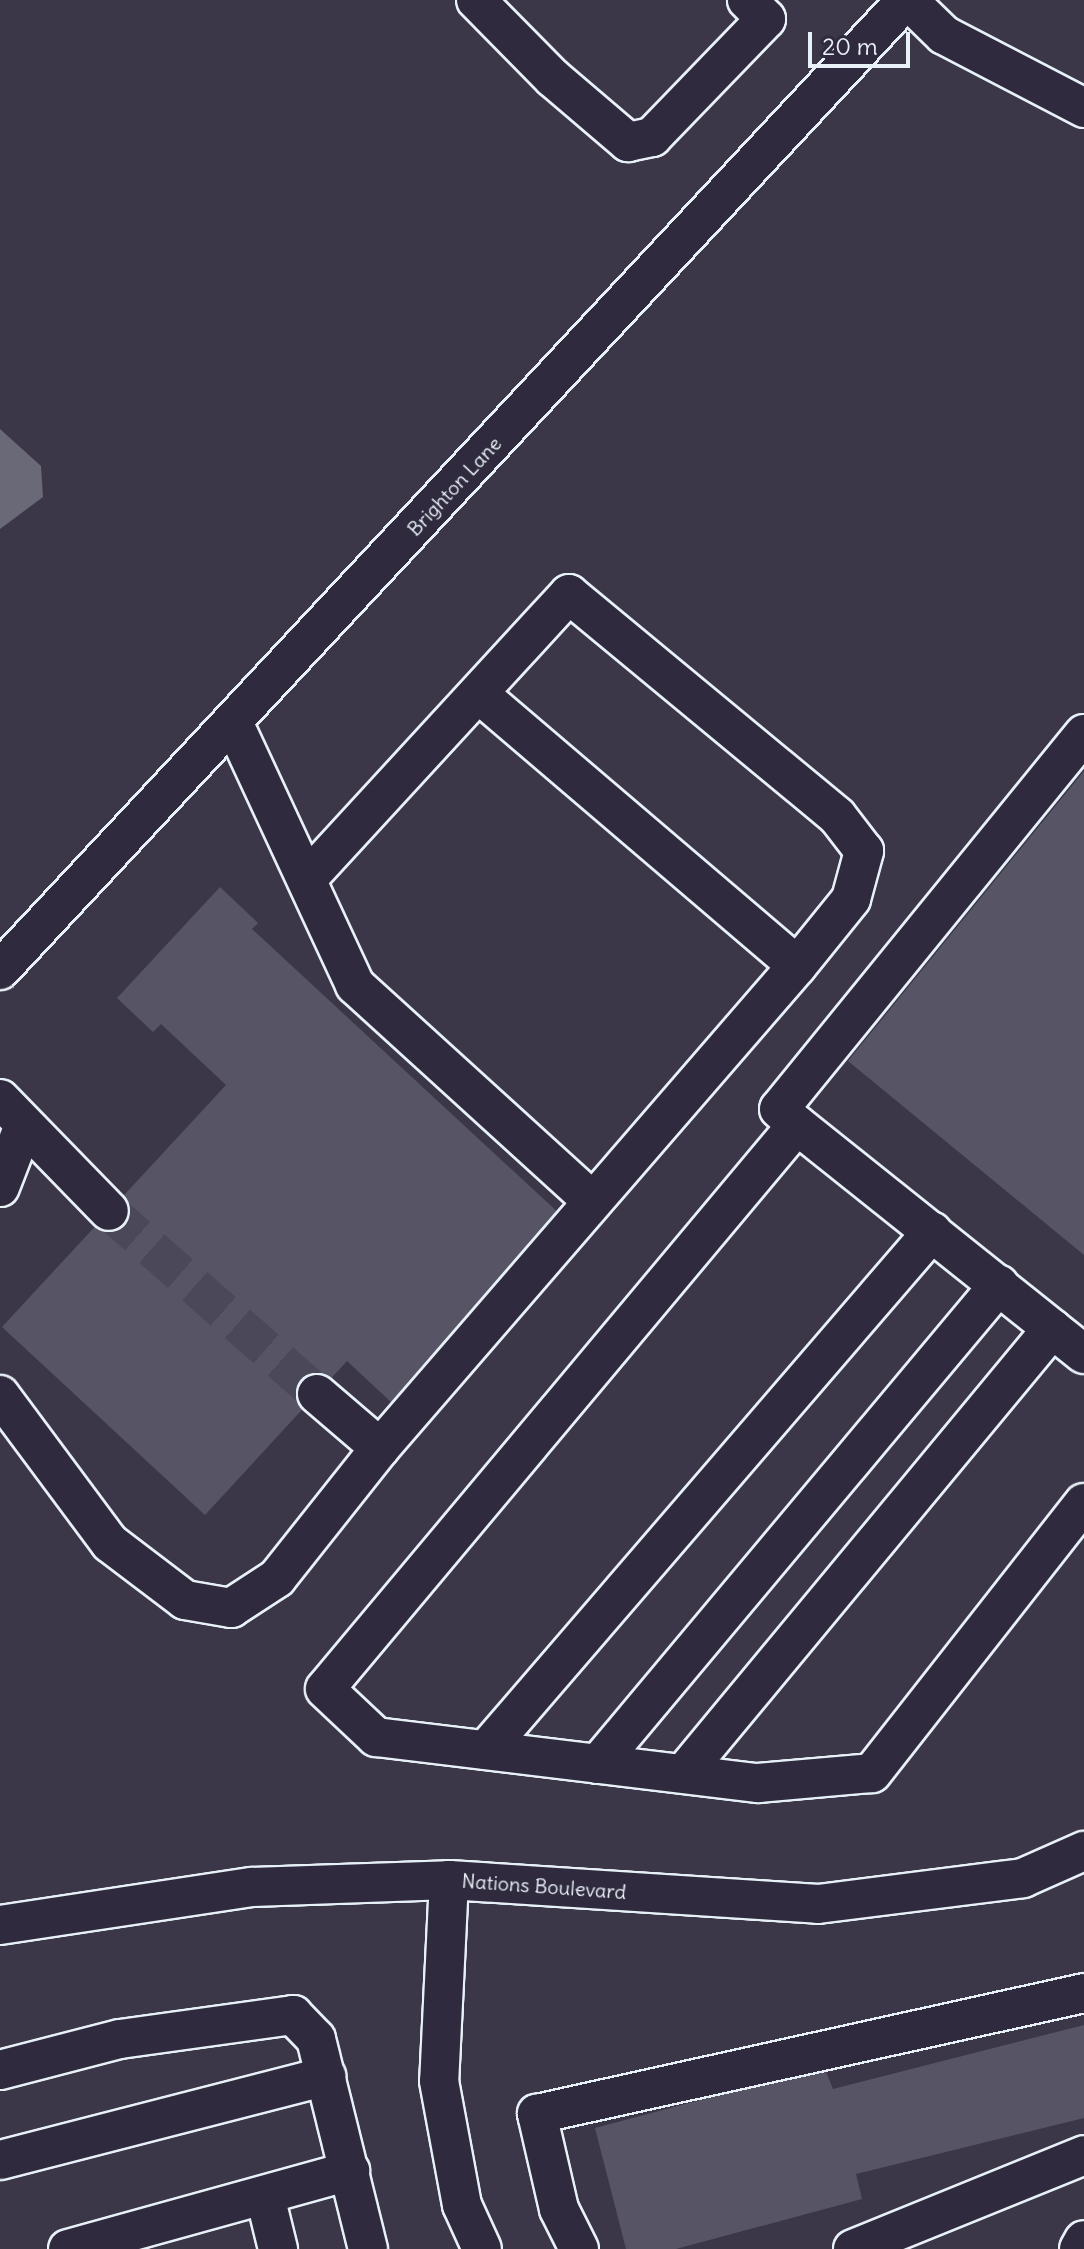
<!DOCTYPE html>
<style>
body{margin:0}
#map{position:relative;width:1084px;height:2249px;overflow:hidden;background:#2f2a3d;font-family:Delius,sans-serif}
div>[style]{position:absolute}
.built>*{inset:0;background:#3b3749}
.water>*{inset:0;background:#696978}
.building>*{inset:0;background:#575565}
.minor-tunnel>*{height:38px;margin-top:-19px;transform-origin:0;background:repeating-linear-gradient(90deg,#4b4859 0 38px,transparent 0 57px)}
.roads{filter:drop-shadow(2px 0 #e8f1f8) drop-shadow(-2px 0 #e8f1f8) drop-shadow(0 2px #e8f1f8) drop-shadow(0 -2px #e8f1f8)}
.minor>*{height:38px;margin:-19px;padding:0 19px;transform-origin:19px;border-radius:19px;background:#2f2a3d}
span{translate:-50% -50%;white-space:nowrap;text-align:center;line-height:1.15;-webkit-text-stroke:7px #2f2a3d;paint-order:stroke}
.street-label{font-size:20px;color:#e8f1f8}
.scale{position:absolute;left:808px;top:32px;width:102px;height:36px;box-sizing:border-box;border:4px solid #e8f1f8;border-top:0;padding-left:10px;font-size:24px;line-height:28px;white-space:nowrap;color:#e8f1f8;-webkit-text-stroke:6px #2f2a3d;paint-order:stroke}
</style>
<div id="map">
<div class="built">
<div style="clip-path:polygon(0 0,1084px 0,1084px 2249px,0 2249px)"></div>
</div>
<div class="water">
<div style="clip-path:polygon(0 429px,41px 466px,43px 497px,0 529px)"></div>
</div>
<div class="building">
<div style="clip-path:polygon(1084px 771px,1084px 1255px,848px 1061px)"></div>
<div style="clip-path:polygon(220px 887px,258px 923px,252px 929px,563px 1217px,391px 1402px,347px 1361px,205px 1515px,2px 1327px,226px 1085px,161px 1024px,153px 1032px,117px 998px)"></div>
<div style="clip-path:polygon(1084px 2025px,1084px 2118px,856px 2174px,862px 2199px,676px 2249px,626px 2249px,595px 2128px,824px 2067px,833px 2089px)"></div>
</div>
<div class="minor-tunnel">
<div style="left:109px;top:1211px;width:277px;rotate:41.3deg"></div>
</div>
<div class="roads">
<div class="minor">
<div style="left:476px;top:0;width:110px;rotate:45.4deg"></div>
<div style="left:553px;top:78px;width:99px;rotate:40.5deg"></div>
<div style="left:628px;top:142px;width:25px;rotate:-12deg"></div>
<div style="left:652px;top:137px;width:164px;rotate:-46deg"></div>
<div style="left:766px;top:19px;width:27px;rotate:-135deg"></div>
<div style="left:908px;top:0;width:50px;rotate:44.2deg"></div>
<div style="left:944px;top:35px;width:158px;rotate:27.5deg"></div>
<div style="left:479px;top:694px;width:418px;rotate:40.5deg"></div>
<div style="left:233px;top:722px;width:290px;rotate:65.1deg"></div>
<div style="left:355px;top:985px;width:321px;rotate:42.3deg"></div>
<div style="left:1084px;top:734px;width:483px;rotate:129.1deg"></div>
<div style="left:779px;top:1109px;width:24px;rotate:42deg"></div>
<div style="left:797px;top:1125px;width:735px;rotate:129.93deg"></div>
<div style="left:325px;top:1689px;width:70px;rotate:43.3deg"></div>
<div style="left:376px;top:1737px;width:385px;rotate:6.9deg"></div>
<div style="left:758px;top:1783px;width:114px;rotate:-5deg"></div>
<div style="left:872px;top:1773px;width:343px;rotate:-51.9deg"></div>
<div style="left:0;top:970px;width:1327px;rotate:-46.95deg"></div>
<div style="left:0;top:1099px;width:156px;rotate:45.8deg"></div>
<div style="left:797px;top:1125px;width:367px;rotate:38.6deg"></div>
<div style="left:0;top:1187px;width:66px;rotate:-68.8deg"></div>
<div style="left:317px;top:1394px;width:83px;rotate:40.6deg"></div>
<div style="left:0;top:1395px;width:184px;rotate:53.4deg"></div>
<div style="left:110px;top:1543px;width:94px;rotate:37.2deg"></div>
<div style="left:185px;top:1600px;width:47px;rotate:9.9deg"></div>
<div style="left:231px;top:1608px;width:55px;rotate:-33.1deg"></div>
<div style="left:277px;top:1578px;width:166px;rotate:-51.6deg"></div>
<div style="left:380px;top:1448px;width:637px;rotate:-49.14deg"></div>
<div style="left:797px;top:966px;width:86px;rotate:-51.1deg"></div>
<div style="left:851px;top:899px;width:50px;rotate:-74.8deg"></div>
<div style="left:864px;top:851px;width:44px;rotate:-127.6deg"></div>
<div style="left:837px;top:816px;width:348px;rotate:-140.4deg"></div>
<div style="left:569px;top:594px;width:386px;rotate:132.6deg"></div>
<div style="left:486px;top:1750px;width:684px;rotate:-49.27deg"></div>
<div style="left:598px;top:1764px;width:625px;rotate:-50.07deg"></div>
<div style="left:684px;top:1773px;width:577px;rotate:-50.35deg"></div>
<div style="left:449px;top:1880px;width:201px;rotate:92.8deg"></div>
<div style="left:439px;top:2081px;width:126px;rotate:79.5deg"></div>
<div style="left:462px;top:2205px;width:48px;rotate:65.6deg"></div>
<div style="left:0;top:1925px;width:255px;rotate:-8.6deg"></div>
<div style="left:252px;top:1887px;width:197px;rotate:-2deg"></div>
<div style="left:449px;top:1880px;width:370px;rotate:3.7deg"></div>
<div style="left:818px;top:1904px;width:207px;rotate:-7.2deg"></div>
<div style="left:1023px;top:1878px;width:67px;rotate:-23.9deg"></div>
<div style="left:0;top:2070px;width:124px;rotate:-14.5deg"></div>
<div style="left:120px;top:2039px;width:175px;rotate:-7.9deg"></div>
<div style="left:293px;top:2015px;width:33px;rotate:46deg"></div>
<div style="left:316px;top:2039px;width:216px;rotate:76.1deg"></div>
<div style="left:0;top:2160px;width:337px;rotate:-14.4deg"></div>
<div style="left:265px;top:2196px;width:55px;rotate:76.2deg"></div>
<div style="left:68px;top:2249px;width:293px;rotate:-15.5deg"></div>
<div style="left:579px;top:2249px;width:45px;rotate:-116.6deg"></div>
<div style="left:559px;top:2209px;width:98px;rotate:-103deg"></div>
<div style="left:537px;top:2114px;width:560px;rotate:-12.47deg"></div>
<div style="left:853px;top:2249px;width:249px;rotate:-22.1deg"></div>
<div style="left:1079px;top:2249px;width:10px;rotate:-61deg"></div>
</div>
</div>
<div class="street-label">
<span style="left:454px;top:486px;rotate:-47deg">Brighton Lane</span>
<span style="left:544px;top:1886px;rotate:4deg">Nations Boulevard</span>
</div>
<div class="scale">20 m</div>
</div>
